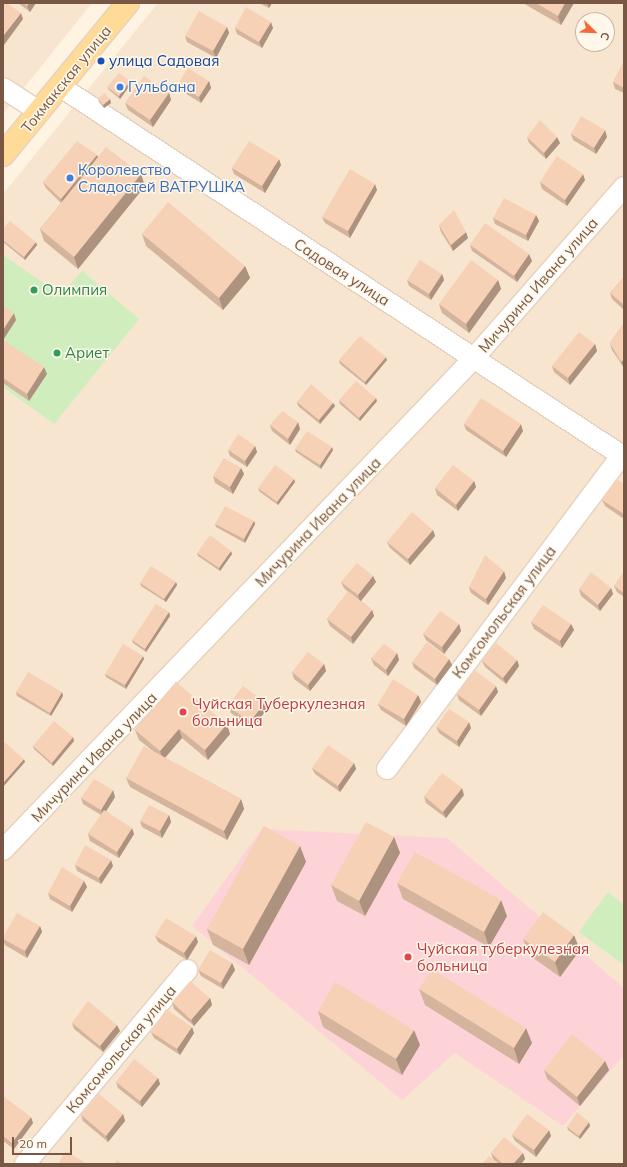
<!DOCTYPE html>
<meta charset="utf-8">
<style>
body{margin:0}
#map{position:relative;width:627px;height:1167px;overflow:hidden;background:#fef4e1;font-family:Mulish,sans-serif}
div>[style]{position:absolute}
.residential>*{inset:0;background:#f7e5cf}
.medical>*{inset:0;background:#fdd3d7}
.green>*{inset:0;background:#d0edbe}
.roads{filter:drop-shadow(1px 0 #e5d1be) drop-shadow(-1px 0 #e5d1be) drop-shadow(0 1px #e5d1be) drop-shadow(0 -1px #e5d1be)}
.minor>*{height:20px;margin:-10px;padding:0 10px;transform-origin:10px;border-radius:10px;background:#fff}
.major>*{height:22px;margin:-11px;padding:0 11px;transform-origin:11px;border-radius:11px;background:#ffdb97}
.wall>*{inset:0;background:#d4b49d}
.shaded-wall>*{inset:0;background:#ac927f}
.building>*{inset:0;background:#f6d1b6}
.dots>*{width:11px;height:11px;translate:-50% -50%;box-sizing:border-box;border:2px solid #fff7e9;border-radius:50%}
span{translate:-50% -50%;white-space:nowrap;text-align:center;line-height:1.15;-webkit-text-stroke:3px #fff7e9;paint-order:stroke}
.transit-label{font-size:15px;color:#164399}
.left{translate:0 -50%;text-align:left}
.street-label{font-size:15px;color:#785845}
.shop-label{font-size:15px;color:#366cbe}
.leisure-label{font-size:15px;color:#27864d}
.health-label{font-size:15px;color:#be3a42}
.frame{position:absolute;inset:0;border:4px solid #785845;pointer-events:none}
.north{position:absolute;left:575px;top:12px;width:40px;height:40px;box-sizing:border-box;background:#fff7e9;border:1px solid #c9b7a7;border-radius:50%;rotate:113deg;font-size:11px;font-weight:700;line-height:16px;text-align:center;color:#785845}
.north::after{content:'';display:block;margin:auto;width:14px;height:18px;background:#f4683a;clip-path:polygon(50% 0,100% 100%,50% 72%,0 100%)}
.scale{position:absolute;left:12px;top:1137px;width:60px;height:18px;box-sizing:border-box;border:2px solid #785845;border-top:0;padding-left:5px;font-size:12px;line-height:14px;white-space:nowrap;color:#785845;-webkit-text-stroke:3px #fff7e9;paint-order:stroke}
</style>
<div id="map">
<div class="residential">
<div style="clip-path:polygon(3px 3px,92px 3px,3px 114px)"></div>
<div style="clip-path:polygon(evenodd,158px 3px,624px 3px,624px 1164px,3px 1164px,3px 194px,158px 3px,583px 20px,607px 20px,607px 44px,583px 44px,583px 20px)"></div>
</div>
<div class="medical">
<div style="clip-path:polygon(262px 829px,447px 838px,624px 988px,624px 1055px,563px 1126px,455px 1053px,402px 1100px,192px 926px)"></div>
</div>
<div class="green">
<div style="clip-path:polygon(3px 255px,61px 295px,82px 271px,139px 319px,54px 424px,3px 387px)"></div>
<div style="clip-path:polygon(608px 892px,624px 905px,624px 965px,579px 932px)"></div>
</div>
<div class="roads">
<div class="minor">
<div style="left:61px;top:87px;width:674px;rotate:33.31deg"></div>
<div style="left:3px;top:88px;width:44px;rotate:33deg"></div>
<div style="left:387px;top:769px;width:392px;rotate:-53.2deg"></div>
<div style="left:3px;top:850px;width:680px;rotate:-46.25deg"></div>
<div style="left:473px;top:359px;width:229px;rotate:-48.7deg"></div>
<div style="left:25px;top:1164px;width:253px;rotate:-50.1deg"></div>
</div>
<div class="major">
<div style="left:3px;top:155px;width:197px;rotate:-50.6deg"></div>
</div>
</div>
<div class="wall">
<div style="clip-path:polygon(18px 3px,36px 3px,30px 12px)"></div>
<div style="clip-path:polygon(259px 3px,272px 3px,269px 8px)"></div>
<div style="clip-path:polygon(523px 3px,574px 3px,561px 25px)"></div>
<div style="clip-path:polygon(227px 27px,229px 33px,216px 58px,187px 42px,185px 36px)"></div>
<div style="clip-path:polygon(235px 28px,273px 28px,262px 48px,237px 34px)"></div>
<div style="clip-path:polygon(624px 62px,624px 93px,615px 89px,613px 82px)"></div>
<div style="clip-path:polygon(209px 81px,211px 88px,201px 103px,180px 90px,178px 84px)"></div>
<div style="clip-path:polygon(131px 84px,120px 99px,109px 90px,107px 87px)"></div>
<div style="clip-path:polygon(169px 93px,171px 100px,153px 127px,128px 110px,125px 103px)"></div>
<div style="clip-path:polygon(98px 99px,111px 103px,104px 108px,99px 102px)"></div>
<div style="clip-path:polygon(571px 134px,607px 137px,596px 154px,573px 140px)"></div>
<div style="clip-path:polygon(527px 137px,560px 143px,546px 159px,529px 143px)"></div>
<div style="clip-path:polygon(97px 155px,98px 157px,145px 186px,78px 269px,44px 241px,40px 229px,61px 203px,46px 188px,43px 182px)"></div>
<div style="clip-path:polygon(281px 165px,265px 193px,234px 174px,232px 168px)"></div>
<div style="clip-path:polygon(585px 180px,567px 206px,542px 189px,540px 182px)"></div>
<div style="clip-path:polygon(377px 190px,350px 238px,325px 223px,322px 217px)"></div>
<div style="clip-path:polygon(536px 215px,539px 221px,528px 241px,495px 224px,493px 218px)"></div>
<div style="clip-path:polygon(439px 225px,468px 238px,453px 251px,441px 232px)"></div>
<div style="clip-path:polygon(3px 229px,37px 245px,25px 260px,3px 242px)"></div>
<div style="clip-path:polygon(142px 234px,245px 266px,250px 278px,223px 310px,146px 246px)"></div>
<div style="clip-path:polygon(470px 245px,532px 261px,517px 282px,472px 251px)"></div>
<div style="clip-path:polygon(442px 274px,444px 280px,431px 300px,409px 286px,407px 280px)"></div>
<div style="clip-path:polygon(624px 277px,624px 310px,612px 299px,610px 293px)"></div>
<div style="clip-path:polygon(498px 280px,501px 289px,469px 333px,442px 313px,439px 304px)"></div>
<div style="clip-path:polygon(3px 306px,16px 320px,3px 340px,47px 374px,29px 401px,3px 383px)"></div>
<div style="clip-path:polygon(624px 323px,624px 368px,612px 350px,610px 343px)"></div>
<div style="clip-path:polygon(595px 344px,597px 351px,570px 385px,554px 372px,552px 366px)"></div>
<div style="clip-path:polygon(339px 360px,387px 360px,366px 385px,340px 364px)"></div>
<div style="clip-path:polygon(339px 400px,377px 401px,360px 421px,340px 404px)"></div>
<div style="clip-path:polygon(297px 402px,333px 403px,335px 406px,320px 424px,298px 406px)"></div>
<div style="clip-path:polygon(464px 424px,523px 431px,506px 457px,466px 430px)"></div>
<div style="clip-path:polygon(270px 425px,300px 429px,290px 445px,272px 431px)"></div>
<div style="clip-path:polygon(255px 446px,257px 452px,247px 467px,230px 456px,228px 450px)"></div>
<div style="clip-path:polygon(295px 449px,333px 450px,321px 469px,296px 452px)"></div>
<div style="clip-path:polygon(241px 468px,244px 474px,233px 494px,215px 483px,213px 476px)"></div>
<div style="clip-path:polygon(294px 479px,295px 482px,278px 505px,260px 492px,258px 488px)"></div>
<div style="clip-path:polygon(474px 481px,476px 487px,458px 511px,437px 495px,435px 488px)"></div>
<div style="clip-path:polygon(624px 484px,624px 519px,605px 506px,602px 500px)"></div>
<div style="clip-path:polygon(254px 521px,255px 524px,245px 543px,216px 527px,215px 524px)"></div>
<div style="clip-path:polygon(433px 530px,435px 536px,410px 565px,390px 548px,387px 542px)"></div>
<div style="clip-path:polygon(197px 553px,232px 554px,220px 571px,198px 556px)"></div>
<div style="clip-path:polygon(624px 572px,624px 597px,617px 592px,614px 586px)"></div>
<div style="clip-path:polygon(373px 576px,376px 582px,361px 601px,372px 610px,374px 616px,353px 644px,330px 626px,327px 619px,348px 592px,344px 588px,341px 582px)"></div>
<div style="clip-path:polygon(506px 578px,488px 605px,471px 593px,469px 587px)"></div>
<div style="clip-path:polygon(176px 582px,177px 585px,166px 602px,141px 586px,140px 583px)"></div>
<div style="clip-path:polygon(611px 588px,613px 594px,600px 611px,581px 596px,579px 589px)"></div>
<div style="clip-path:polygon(169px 612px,170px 616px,146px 652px,133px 643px,132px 640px)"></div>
<div style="clip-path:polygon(531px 622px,571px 624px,574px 630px,562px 648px,534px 629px)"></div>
<div style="clip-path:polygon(459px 624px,461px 631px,444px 654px,426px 640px,423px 634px)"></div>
<div style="clip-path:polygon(397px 653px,399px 660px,388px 676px,374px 665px,371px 658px)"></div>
<div style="clip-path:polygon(144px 659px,126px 689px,106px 677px,105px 674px)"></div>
<div style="clip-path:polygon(517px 660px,519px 666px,506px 684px,485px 667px,482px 661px)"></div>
<div style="clip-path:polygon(412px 662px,452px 665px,437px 685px,414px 668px)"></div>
<div style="clip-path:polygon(324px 664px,326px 671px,310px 691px,294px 679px,292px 672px)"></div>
<div style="clip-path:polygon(176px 682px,230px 734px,208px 760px,182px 738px,165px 758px,241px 799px,244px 809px,227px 840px,130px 787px,126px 778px,153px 751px,139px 740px,135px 730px)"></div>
<div style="clip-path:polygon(16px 692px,62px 692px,63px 696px,51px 716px,17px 696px)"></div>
<div style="clip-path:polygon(498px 692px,481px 716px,459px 700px,457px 694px)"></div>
<div style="clip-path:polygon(418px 695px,421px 702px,406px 726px,381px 710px,378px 704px)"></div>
<div style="clip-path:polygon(228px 706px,267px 709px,252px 729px,231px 713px)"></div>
<div style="clip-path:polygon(436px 727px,471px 728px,459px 747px,439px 733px)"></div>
<div style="clip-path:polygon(74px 741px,53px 766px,34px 749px,33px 746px)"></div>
<div style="clip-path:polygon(354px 763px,356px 769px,340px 792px,315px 774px,312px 768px)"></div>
<div style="clip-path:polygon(464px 795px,446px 818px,426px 803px,424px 796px)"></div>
<div style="clip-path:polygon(115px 797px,106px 811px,134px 834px,119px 858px,90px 841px,88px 834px,101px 815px,83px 804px,81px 798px)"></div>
<div style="clip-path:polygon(169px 815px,171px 822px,162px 838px,142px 827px,140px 821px)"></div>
<div style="clip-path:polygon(394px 837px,400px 853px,365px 916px,337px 901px,331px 885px)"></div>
<div style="clip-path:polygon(300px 846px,306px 862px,249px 965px,213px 945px,207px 929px)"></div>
<div style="clip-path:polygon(75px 865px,113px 866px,101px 884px,77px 871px)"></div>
<div style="clip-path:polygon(84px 881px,87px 887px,72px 912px,50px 899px,48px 893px)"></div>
<div style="clip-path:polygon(397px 883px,507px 916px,489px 947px,403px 899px)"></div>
<div style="clip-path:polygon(40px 926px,42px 932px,27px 958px,5px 945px,3px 940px,3px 937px)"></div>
<div style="clip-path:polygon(155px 936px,198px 942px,187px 960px,158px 942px)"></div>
<div style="clip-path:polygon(523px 939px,580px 950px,560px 977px,529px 955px)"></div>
<div style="clip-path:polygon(232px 963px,235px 970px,223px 989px,201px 976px,198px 970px)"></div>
<div style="clip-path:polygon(419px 989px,532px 1043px,519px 1064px,425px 1005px)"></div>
<div style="clip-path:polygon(210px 998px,212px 1005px,194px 1026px,174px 1009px,172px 1002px)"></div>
<div style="clip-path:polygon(318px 1011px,420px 1045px,402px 1075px,323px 1027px)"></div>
<div style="clip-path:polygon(72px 1023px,120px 1031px,103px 1052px,74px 1029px)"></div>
<div style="clip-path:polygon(192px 1027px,194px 1033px,180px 1055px,154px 1038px,151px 1032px)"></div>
<div style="clip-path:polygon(605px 1061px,609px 1070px,580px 1106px,547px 1079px,544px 1070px)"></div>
<div style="clip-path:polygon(158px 1078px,160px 1084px,142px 1107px,118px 1088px,116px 1082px)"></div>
<div style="clip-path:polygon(3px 1096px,33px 1123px,14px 1149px,3px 1141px)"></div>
<div style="clip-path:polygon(123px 1114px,125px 1121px,108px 1142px,83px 1121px,81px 1115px)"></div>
<div style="clip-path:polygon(590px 1126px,580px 1139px,568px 1130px,567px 1127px)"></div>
<div style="clip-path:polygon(512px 1135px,551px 1136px,536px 1157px,515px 1141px)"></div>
<div style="clip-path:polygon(491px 1153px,523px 1153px,525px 1159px,521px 1164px,499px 1164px,493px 1159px)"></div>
</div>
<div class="shaded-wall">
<div style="clip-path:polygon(29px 3px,36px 3px,30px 12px,27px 6px)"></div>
<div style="clip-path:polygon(267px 3px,272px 3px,269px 8px)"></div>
<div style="clip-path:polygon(565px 3px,574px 3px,561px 25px,558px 16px)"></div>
<div style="clip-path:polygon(21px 13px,23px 19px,4px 45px,3px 43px,3px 36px)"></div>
<div style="clip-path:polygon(271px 22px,273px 28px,262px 48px,259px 42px)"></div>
<div style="clip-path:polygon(227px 27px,229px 33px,216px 58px,213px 51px)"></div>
<div style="clip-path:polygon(130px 81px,131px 84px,120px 99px,119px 96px)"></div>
<div style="clip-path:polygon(209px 81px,211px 88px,201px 103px,199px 97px)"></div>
<div style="clip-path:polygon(169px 93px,171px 100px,153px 127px,150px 120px)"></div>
<div style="clip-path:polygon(110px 99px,111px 103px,104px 108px,103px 105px)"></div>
<div style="clip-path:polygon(605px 130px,607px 137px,596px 154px,594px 148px)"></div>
<div style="clip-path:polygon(557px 137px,560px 143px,546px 159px,544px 153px)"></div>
<div style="clip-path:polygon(97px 155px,99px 162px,63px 205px,61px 199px)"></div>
<div style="clip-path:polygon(279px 159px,281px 165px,265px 193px,262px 186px)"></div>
<div style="clip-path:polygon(141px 174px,145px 186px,78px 269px,74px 257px)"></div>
<div style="clip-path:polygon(583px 174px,585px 180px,567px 206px,565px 200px)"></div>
<div style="clip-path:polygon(375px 184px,377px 190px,350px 238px,348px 231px)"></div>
<div style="clip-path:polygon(536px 215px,539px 221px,528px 241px,526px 235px)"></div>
<div style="clip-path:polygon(466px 232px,468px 238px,453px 251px,451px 245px)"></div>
<div style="clip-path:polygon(36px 242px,37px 245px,25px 260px,24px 257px)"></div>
<div style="clip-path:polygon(529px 254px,532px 261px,517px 282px,514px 276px)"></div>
<div style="clip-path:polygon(245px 266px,250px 278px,223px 310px,219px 298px)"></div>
<div style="clip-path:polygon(442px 274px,444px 280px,431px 300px,429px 294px)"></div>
<div style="clip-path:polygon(498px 280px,501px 289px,469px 333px,466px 324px)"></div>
<div style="clip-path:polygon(14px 313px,16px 320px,3px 340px,3px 330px)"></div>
<div style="clip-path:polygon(595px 344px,597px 351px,570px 385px,568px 378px)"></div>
<div style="clip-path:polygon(386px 357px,387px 360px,366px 385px,365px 382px)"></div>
<div style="clip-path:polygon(624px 359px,624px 368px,621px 362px)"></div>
<div style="clip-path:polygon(44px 367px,47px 374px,29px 401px,27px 394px)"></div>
<div style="clip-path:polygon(376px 398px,377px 401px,360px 421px,359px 418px)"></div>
<div style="clip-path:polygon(333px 403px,335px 406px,320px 424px,319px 420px)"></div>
<div style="clip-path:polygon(298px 422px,300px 429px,290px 445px,288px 439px)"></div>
<div style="clip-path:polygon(521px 424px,523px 431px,506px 457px,503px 451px)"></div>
<div style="clip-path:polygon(255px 446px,257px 452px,247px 467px,245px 461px)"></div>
<div style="clip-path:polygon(332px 447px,333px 450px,321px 469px,320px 465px)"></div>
<div style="clip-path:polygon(241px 468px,244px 474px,233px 494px,230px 487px)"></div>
<div style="clip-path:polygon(294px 479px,295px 482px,278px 505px,277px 502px)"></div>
<div style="clip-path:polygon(474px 481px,476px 487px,458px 511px,456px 505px)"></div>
<div style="clip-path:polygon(254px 521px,255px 524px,245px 543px,244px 539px)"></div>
<div style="clip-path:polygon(433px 530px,435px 536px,410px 565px,408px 559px)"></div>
<div style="clip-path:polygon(231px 551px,232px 554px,220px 571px,219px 568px)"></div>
<div style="clip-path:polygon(504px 571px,506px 578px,488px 605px,486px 599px)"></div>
<div style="clip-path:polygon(373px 576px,376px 582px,360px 602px,358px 595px)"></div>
<div style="clip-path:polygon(176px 582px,177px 585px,166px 602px,164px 599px)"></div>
<div style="clip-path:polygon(611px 588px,613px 594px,600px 611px,598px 605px)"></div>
<div style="clip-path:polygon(372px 610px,374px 616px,353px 644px,351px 637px)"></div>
<div style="clip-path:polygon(169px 612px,170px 616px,146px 652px,145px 649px)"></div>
<div style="clip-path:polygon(459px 624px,461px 631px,444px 654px,442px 647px)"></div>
<div style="clip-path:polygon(571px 624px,574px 630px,562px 648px,560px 641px)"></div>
<div style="clip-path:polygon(397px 653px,399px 660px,388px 676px,386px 670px)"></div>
<div style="clip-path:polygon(143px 656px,144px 659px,126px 689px,125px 685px)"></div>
<div style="clip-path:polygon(449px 659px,452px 665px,437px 685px,435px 679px)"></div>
<div style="clip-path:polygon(517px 660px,519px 666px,506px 684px,503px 678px)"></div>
<div style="clip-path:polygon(324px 664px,326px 671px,310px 691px,308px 685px)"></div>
<div style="clip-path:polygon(496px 686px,498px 692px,481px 716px,479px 710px)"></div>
<div style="clip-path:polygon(62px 692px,63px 696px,51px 716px,50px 713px)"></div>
<div style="clip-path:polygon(418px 695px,421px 702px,406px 726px,404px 719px)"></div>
<div style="clip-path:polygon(265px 702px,267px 709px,252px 729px,250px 722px)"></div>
<div style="clip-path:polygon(469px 722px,471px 728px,459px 747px,457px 741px)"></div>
<div style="clip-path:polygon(227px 724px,230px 734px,208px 760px,205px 750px)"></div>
<div style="clip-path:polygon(179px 729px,182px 738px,163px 760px,160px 751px)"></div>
<div style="clip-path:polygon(73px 737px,74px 741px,53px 766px,52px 763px)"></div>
<div style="clip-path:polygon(24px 759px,25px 762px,3px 787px,3px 783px)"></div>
<div style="clip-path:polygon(354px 763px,356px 769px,340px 792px,338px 786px)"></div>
<div style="clip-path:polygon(462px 788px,464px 795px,446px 818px,443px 812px)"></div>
<div style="clip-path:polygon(113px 790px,115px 797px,103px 816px,101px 810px)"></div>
<div style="clip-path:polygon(241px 799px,244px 809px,227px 840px,224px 831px)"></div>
<div style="clip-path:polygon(169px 815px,171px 822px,162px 838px,160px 831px)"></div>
<div style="clip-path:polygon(132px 828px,134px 834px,119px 858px,117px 852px)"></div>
<div style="clip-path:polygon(394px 837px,400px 853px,365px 916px,359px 901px)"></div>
<div style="clip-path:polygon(300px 846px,306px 862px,249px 965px,243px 949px)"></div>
<div style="clip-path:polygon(111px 860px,113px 866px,101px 884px,99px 878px)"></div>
<div style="clip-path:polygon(84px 881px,87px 887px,72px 912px,70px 906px)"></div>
<div style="clip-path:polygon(501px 900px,507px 916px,489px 947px,484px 932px)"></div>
<div style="clip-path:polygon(40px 926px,42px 932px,27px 958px,25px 951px)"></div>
<div style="clip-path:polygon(574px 935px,580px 950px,560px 977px,555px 962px)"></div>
<div style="clip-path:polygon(196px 936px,198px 942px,187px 960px,184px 953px)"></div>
<div style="clip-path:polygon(232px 963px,235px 970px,223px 989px,221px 983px)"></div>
<div style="clip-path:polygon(210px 998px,212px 1005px,194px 1026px,191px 1020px)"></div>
<div style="clip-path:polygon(117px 1025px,120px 1031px,103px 1052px,100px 1046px)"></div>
<div style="clip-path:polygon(192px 1027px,194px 1033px,180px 1055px,177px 1049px)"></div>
<div style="clip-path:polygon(526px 1028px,532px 1043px,519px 1064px,514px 1048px)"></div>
<div style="clip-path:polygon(414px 1030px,420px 1045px,402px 1075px,396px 1059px)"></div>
<div style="clip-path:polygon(605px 1061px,609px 1070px,580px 1106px,577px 1097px)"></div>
<div style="clip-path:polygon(158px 1078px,160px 1084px,142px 1107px,140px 1101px)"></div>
<div style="clip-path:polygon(123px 1114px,125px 1121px,108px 1142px,106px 1136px)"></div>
<div style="clip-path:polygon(31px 1117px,33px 1123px,14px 1149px,12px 1143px)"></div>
<div style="clip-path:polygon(589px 1122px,590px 1126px,580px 1139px,579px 1136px)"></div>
<div style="clip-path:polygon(549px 1130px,551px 1136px,536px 1157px,534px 1150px)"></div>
<div style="clip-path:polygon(523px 1153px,525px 1159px,521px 1164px,513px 1164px)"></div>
</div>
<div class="building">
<div style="clip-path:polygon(3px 3px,7px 3px,21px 13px,3px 36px)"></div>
<div style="clip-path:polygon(24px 3px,29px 3px,27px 6px)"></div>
<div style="clip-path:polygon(536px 3px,565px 3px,558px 16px)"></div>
<div style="clip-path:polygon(246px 7px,271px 22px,259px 42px,235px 28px)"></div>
<div style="clip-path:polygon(199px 11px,227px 27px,213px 51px,185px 36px)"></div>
<div style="clip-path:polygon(624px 62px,624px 88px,613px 82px)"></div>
<div style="clip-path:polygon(188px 68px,209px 81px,199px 97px,178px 84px)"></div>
<div style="clip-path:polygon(119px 73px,130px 81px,119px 96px,107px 87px)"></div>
<div style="clip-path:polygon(144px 76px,169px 93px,150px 120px,125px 103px)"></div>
<div style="clip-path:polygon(104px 93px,110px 99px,103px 105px,98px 99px)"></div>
<div style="clip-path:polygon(581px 116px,605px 130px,594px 148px,571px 134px)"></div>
<div style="clip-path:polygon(540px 120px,557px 137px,544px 153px,527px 137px)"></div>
<div style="clip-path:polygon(77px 141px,97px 155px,61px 199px,43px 182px)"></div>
<div style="clip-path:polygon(249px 141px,279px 159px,262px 186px,232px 168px)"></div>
<div style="clip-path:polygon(106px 147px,141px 174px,74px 257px,40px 229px)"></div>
<div style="clip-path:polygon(557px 156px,583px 174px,565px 200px,540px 182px)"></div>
<div style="clip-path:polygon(350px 169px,375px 184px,348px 231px,322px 217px)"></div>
<div style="clip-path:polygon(504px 198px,536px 215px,526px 235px,493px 218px)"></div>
<div style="clip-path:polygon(168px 202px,245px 266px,219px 298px,142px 234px)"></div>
<div style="clip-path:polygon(454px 210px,466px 232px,451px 245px,439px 225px)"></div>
<div style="clip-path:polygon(10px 221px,36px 242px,24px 257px,3px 240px,3px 229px)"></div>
<div style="clip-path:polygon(485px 223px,529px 254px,514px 276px,470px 245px)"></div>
<div style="clip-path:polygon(420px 260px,442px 274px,429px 294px,407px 280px)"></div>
<div style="clip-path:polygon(471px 260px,498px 280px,466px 324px,439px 304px)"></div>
<div style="clip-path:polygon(624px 277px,624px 305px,610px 293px)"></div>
<div style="clip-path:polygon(3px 306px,14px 313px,3px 330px)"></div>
<div style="clip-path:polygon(624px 323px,624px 359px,621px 362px,610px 343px)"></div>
<div style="clip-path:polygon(579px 332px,595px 344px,568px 378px,552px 366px)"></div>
<div style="clip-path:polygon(360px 336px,386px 357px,365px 382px,339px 360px)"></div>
<div style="clip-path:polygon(3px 340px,44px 367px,27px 394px,3px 378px)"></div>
<div style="clip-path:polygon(356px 381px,376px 398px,359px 418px,339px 400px)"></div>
<div style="clip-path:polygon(311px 384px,333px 403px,319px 420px,297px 402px)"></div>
<div style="clip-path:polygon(481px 398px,521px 424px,503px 451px,464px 424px)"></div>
<div style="clip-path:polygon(282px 411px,298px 422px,288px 439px,270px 425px)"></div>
<div style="clip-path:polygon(307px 431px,332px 447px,320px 465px,295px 449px)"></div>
<div style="clip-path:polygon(238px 434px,255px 446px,245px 461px,228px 450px)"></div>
<div style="clip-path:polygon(224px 458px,241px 468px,230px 487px,213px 476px)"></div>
<div style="clip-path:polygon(275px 465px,294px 479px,277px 502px,258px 488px)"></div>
<div style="clip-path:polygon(453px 465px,474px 481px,456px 505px,435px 488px)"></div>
<div style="clip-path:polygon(616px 479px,624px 484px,624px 514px,602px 500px)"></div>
<div style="clip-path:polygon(225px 506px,254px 521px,244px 539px,215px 524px)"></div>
<div style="clip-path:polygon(412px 512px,433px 530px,408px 559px,387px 542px)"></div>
<div style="clip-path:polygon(210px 535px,231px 551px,219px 568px,197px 553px)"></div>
<div style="clip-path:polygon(485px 555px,504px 571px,486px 599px,469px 587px)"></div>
<div style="clip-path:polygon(357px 563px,373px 576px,358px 595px,341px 582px)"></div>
<div style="clip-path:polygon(151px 566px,176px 582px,164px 599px,140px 583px)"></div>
<div style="clip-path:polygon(591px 572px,611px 588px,598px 605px,579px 589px)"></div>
<div style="clip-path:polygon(624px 572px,624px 593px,614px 586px)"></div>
<div style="clip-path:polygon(348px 591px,372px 610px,351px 637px,327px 619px)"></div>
<div style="clip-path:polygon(156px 604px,169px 612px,145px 649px,132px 640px)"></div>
<div style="clip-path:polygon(543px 605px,571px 624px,560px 641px,531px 622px)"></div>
<div style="clip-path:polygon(440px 611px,459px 624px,442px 647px,423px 634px)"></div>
<div style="clip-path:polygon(427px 642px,449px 659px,435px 679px,412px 662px)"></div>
<div style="clip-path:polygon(496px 643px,517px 660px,503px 678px,482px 661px)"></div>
<div style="clip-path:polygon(123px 644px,143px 656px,125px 685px,105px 674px)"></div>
<div style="clip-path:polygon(384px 644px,397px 653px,386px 670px,371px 658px)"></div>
<div style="clip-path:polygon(308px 652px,324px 664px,308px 685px,292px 672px)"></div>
<div style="clip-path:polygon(474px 670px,496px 686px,479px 710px,457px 694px)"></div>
<div style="clip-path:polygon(28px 672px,62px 692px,50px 713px,16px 692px)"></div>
<div style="clip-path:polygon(393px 679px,418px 695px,404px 719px,378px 704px)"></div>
<div style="clip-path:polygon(176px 682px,227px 724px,205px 750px,179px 729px,160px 751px,135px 730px)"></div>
<div style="clip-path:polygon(243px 686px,265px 702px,250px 722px,228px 706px)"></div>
<div style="clip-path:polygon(449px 709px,469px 722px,457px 741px,436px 727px)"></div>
<div style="clip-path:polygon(54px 721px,73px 737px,52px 763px,33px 746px)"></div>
<div style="clip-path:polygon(3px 741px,24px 759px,3px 783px)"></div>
<div style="clip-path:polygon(328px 745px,354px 763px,338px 786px,312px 768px)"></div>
<div style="clip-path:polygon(144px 746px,241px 799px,224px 831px,126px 778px)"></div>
<div style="clip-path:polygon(442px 773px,462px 788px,443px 812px,424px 796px)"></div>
<div style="clip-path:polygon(94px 779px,113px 790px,101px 810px,81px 798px)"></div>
<div style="clip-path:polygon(149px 805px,169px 815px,160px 831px,140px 821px)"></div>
<div style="clip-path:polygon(104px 810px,132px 828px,117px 852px,88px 834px)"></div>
<div style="clip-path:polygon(366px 822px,394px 837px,359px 901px,331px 885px)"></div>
<div style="clip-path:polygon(264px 826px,300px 846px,243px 949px,207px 929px)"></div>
<div style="clip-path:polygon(85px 845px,111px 860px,99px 878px,75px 865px)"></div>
<div style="clip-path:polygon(415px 852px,501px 900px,484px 932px,397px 883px)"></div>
<div style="clip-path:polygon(62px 867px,84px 881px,70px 906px,48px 893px)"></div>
<div style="clip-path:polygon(543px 912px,574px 935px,555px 962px,523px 939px)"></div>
<div style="clip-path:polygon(17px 913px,40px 926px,25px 951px,3px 939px,3px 937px)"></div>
<div style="clip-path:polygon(166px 918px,196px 936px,184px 953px,155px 936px)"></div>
<div style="clip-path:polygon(210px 950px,232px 963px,221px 983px,198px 970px)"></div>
<div style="clip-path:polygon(432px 969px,526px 1028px,514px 1048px,419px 989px)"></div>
<div style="clip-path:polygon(190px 981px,210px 998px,191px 1020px,172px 1002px)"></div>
<div style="clip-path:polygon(335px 982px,414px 1030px,396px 1059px,318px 1011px)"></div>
<div style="clip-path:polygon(88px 1001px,117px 1025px,100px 1046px,72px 1023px)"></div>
<div style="clip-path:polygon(166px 1009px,192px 1027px,177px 1049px,151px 1032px)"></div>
<div style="clip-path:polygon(572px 1034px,605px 1061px,577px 1097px,544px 1070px)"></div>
<div style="clip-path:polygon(134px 1059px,158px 1078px,140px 1101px,116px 1082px)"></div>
<div style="clip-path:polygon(99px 1094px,123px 1114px,106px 1136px,81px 1115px)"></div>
<div style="clip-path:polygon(3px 1096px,31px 1117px,12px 1143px,3px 1136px)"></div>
<div style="clip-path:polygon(577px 1112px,589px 1122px,579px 1136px,567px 1127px)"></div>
<div style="clip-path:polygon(527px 1114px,549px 1130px,534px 1150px,512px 1135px)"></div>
<div style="clip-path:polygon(504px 1137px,523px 1153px,513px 1164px,503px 1164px,491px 1153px)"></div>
<div style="clip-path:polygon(66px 1151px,87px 1164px,58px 1164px)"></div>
<div style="clip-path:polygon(489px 1156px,498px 1164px,482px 1164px)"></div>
<div style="clip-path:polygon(117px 1160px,122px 1164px,114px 1164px)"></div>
</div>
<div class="dots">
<div style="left:101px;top:61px;background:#1a4fb4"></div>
<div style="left:120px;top:87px;background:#3f7fe0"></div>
<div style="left:70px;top:178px;background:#3f7fe0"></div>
<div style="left:34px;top:290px;background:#2e9e5b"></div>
<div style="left:57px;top:353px;background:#2e9e5b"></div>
<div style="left:183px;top:712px;background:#e0444e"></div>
<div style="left:408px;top:957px;background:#e0444e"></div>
</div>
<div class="transit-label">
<span class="left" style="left:109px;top:61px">улица Садовая</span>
</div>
<div class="street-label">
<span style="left:66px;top:79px;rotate:-51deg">Токмакская улица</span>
<span style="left:342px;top:272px;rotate:33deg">Садовая улица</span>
<span style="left:538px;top:285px;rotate:-49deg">Мичурина Ивана улица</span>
<span style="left:318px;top:522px;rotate:-46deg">Мичурина Ивана улица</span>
<span style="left:504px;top:612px;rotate:-53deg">Комсомольская улица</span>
<span style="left:94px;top:757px;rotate:-46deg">Мичурина Ивана улица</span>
<span style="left:121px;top:1049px;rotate:-50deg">Комсомольская улица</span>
</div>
<div class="shop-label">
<span class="left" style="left:128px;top:87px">Гульбана</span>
<span class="left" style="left:78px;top:178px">Королевство<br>Сладостей ВАТРУШКА</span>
</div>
<div class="leisure-label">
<span class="left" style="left:42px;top:290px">Олимпия</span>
<span class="left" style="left:65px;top:353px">Ариет</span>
</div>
<div class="health-label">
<span class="left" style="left:192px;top:712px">Чуйская Туберкулезная<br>больница</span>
<span class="left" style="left:417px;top:957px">Чуйская туберкулезная<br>больница</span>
</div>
<div class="frame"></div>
<div class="north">С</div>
<div class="scale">20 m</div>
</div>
